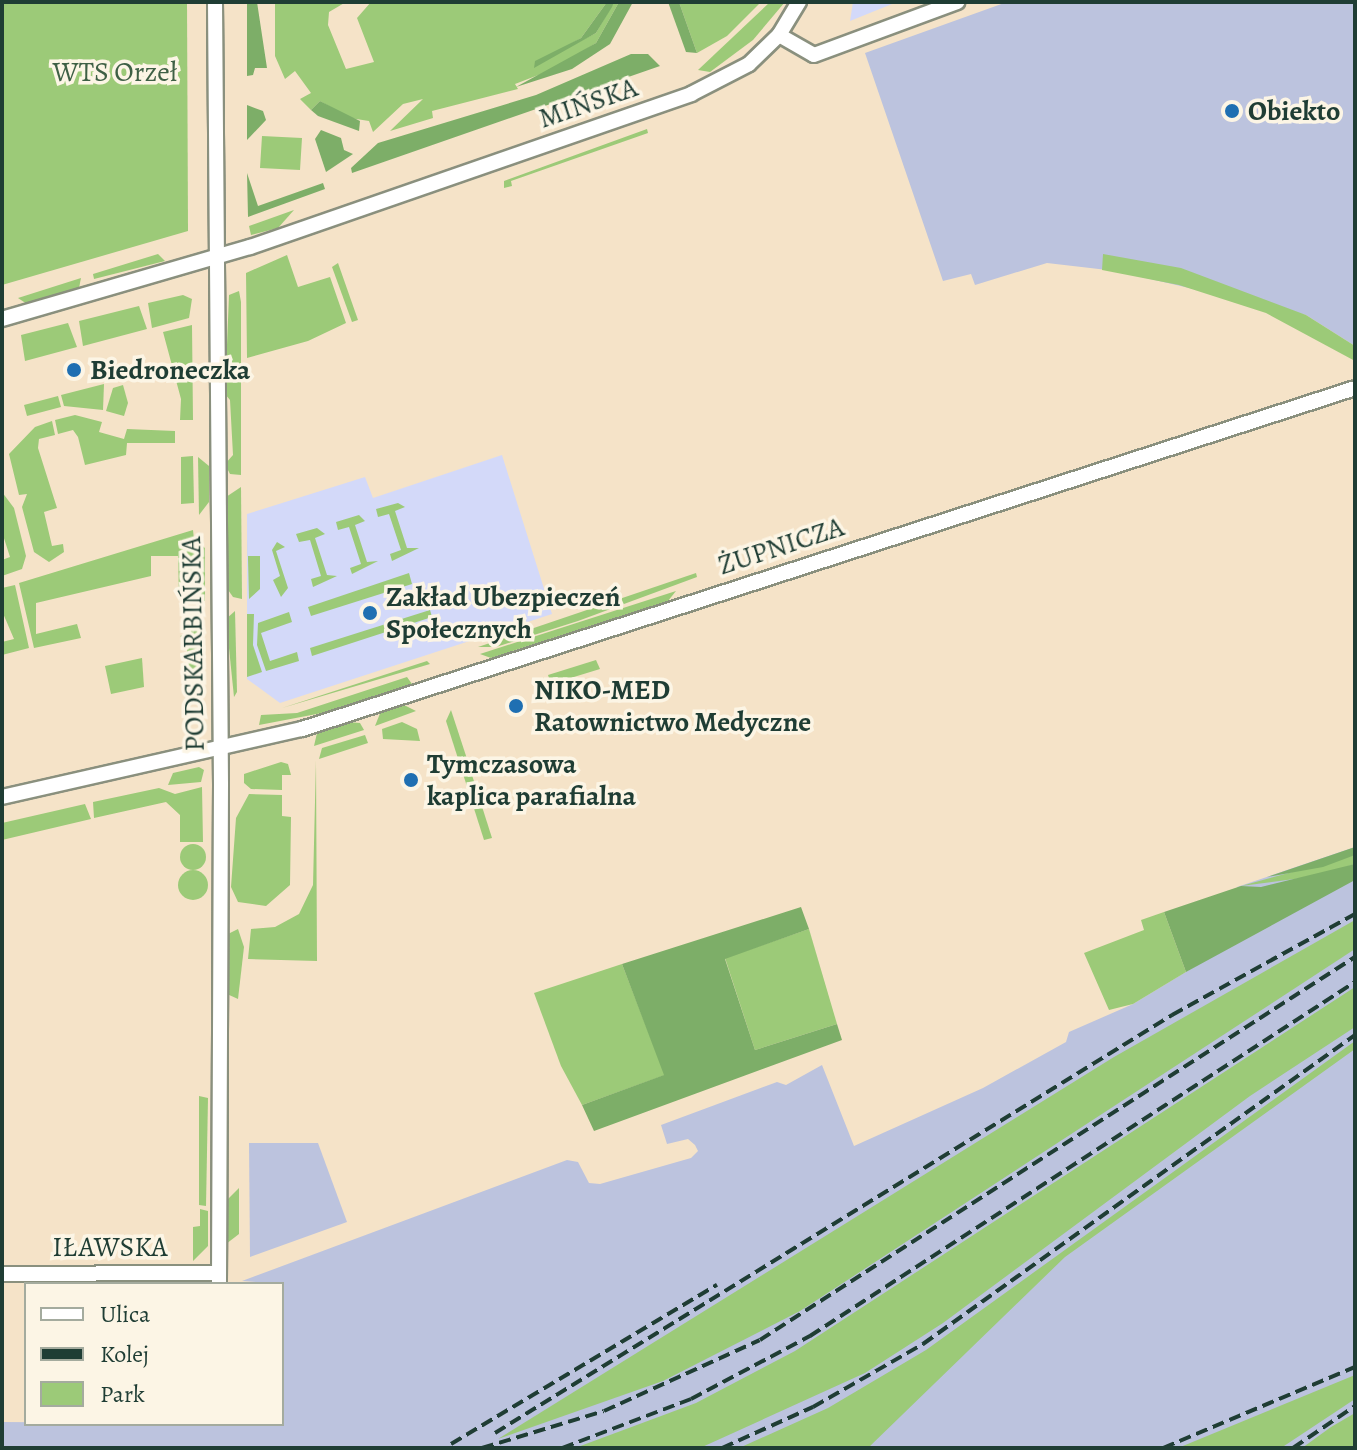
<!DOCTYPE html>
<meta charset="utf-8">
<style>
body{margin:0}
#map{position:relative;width:1357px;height:1450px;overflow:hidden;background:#f5e3c8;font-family:Alegreya,serif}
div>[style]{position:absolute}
.built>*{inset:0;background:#d3d9f9}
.industrial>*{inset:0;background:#bcc3de}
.green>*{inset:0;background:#9cca78}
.round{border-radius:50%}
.forest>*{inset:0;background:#7dae68}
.roads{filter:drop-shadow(2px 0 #8a907e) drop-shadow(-2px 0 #8a907e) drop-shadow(0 2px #8a907e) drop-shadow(0 -2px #8a907e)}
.street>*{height:14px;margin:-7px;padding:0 7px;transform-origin:7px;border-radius:7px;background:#fff}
.rail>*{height:4px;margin-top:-2px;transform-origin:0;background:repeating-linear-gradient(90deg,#1f3d34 0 12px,transparent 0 18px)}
.dots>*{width:22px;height:22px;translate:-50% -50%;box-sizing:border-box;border:4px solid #fcf5e5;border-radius:50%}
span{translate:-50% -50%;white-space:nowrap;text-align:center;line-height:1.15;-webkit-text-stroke:7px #fcf5e5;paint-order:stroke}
.park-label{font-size:28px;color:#3e6045}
.street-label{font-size:28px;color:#1f3d34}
.poi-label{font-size:28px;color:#1f3d34;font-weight:700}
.left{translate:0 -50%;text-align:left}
.frame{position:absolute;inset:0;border:4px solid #1f3d34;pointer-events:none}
.legend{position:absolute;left:24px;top:1282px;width:260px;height:144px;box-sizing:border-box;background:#fcf5e5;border:2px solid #a4ab9e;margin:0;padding:10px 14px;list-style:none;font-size:24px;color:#1f3d34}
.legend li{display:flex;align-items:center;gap:16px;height:40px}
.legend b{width:40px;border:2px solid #a4ab9e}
</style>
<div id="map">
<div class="built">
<div style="clip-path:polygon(853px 2px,897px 2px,850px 21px)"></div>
<div style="clip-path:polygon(502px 455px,552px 614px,280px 703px,247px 679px,247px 514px,365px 477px,373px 498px)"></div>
</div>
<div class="industrial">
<div style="clip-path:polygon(1007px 2px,1355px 2px,1355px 346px,1306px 315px,1116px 271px,1047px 263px,975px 285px,971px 274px,943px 281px,865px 53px)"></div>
<div style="clip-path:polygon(1355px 847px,1355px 1448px,2px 1448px,2px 1422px,282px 1424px,282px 1284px,242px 1281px,567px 1160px,578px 1162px,589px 1183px,600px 1184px,691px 1158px,698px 1151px,695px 1145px,688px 1139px,667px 1144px,661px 1125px,777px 1082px,786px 1085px,822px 1065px,854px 1146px,983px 1088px,1066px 1042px,1069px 1032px,1133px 1004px,1255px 930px,1237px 887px)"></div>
<div style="clip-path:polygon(249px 1143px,318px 1143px,347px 1222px,250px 1257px)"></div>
</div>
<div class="green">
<div style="clip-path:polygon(2px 2px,187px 2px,188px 231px,2px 285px)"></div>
<div style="clip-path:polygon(275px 2px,346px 2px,329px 12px,328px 25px,346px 69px,374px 62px,357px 18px,371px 2px,607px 2px,581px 38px,534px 65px,596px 33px,614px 2px,619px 2px,596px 43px,554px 69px,515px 84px,518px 89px,432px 111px,433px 118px,390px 131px,423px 99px,403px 104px,373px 132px,369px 121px,350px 118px,320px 101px,311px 110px,300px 99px,311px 93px,295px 71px,285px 79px,275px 56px)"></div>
<div style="clip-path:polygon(679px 2px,761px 2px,727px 36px,697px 53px)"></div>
<div style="clip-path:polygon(770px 2px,785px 2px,753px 40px,710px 72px,698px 70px)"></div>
<div style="clip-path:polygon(647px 129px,648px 133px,511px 181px,512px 186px,504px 188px,504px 181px)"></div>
<div style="clip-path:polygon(262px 136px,302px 138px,300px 170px,260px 168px)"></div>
<div style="clip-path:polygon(294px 210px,278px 228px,251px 235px,249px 226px)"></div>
<div style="clip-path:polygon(158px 254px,165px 261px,94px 279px,93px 274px)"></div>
<div style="clip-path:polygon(1103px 254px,1181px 268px,1306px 315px,1355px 346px,1355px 361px,1266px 313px,1179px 285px,1102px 270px)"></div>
<div style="clip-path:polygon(287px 255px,298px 287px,330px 277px,346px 323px,308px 341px,247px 358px,246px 273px)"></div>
<div style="clip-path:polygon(338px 263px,358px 320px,352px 322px,332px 267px)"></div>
<div style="clip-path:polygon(81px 278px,79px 288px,48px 298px,27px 304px,18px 298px)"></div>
<div style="clip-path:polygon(239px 291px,241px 302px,241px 475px,230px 474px,225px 464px,233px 455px,230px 400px,225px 394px,229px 295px)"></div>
<div style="clip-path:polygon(183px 295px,192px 299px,189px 318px,152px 328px,148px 303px)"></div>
<div style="clip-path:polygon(139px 306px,147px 329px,83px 346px,79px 321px)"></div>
<div style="clip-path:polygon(68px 323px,77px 347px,25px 361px,21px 335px)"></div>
<div style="clip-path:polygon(192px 325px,193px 420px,180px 420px,181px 399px,163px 332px)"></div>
<div style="clip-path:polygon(104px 384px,103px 410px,64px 406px,61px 395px)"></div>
<div style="clip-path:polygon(123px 385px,128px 403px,124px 416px,106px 411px,113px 388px)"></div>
<div style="clip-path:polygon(58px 396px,61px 407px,27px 416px,24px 405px)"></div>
<div style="clip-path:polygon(75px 415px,102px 422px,99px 432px,124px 439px,127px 429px,175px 431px,175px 443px,127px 443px,126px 455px,85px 465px,78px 437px,73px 430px,58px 434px,55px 420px)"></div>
<div style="clip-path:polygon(52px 421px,55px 435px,39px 439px,38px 448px,57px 508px,44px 512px,52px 546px,63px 544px,64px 552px,49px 562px,34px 552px,22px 507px,27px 494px,19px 495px,9px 454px,35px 427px)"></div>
<div style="clip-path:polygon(193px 456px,194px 503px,181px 504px,181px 457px)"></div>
<div style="clip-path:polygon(198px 457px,209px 466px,209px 502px,199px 515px)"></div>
<div style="clip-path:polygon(241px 487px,242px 599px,233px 597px,226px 587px,226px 497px)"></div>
<div style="clip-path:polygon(2px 492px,14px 508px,26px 556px,22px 569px,2px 576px,2px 560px,10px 557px,2px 532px)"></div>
<div style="clip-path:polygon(398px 503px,405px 507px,395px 511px,407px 548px,419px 548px,392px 561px,390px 554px,401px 550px,389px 514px,378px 517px,376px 509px)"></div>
<div style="clip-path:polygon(359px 515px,365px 521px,355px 525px,367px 562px,378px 561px,352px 574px,350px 568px,361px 564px,349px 527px,338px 530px,336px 522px)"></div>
<div style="clip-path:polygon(247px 518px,248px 556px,260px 556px,260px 589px,249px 599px)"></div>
<div style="clip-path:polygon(317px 528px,325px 534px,315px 538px,327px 575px,337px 576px,313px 587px,311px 579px,321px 576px,310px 540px,299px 542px,296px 534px)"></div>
<div style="clip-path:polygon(193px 530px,194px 539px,205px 548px,205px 601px,179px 600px,178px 556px,151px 556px,151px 576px,36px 603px,36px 634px,77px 624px,81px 638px,34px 648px,19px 583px)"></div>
<div style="clip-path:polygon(277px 542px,285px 547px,276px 551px,288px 588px,281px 597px,273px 580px,280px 576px,272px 550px)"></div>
<div style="clip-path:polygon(409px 573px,412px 584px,311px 616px,308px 607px)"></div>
<div style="clip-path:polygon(696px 573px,697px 577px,578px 621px,496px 647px,478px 647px)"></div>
<div style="clip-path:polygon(15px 585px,29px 648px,2px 655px,2px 642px,14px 639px,2px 611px,2px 588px)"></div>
<div style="clip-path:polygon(676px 591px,668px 601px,491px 658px,480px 654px)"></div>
<div style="clip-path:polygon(430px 610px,432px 617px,312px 656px,310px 648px)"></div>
<div style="clip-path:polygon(235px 611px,237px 692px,234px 697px,226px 619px)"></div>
<div style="clip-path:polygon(289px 612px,292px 622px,261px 633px,270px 661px,297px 652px,299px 661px,266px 671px,257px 645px,258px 623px)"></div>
<div style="clip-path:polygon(247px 614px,254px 614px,253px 645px,262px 672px,247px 677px)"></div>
<div style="clip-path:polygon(191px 626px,204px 627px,202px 669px,187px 669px,187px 641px,180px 636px,191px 633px)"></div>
<div style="clip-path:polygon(142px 658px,144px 687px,111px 694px,105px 666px)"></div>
<div style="clip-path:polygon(596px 660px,600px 669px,551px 684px,548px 675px)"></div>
<div style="clip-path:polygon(427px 661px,430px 664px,282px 708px)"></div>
<div style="clip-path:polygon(407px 677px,412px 684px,322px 713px,259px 725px,261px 715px,297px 713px)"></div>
<div style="clip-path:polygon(402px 704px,416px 711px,375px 726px,381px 711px)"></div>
<div style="clip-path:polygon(451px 710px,470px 768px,462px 771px,446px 721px)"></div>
<div style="clip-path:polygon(348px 722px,360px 723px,364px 730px,314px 746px,317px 733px)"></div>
<div style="clip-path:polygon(402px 722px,417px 729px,420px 741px,383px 739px,382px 729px)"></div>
<div style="clip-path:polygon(365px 735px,368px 743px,319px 759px,322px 748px)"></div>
<div style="clip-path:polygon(316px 760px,317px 961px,248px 959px,251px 929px,275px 927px,299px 914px,313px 885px)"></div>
<div style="clip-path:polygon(281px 762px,288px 764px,291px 775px,282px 775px,282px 790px,251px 789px,244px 783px,244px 774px)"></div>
<div style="clip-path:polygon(199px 767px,204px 770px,201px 782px,168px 785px,173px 773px)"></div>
<div style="clip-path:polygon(471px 772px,492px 838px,484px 840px,463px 774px)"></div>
<div style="clip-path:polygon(202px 787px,203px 842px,180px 842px,180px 815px,166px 802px,94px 818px,93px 802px,159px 788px,175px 794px)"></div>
<div style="clip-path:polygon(249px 794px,282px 795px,282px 816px,291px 817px,290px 885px,266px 906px,238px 902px,231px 887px,236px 818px)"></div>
<div style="clip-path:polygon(85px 804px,91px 819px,2px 840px,2px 823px)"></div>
<div class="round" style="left:180px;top:844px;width:26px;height:26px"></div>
<div style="clip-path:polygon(1355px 855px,1355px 864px,1317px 876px,1241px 886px)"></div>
<div class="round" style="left:178px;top:870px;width:30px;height:30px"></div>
<div style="clip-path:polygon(1164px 912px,1186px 972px,1133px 1004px,1109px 1010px,1084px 953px,1144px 930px,1141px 920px)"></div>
<div style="clip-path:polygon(1355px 920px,1355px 949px,800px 1311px,663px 1381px,498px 1439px,1114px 1057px)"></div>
<div style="clip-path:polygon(238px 929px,244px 947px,238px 999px,227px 994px,226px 935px)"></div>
<div style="clip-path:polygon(809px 929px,837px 1024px,755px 1050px,725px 958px)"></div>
<div style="clip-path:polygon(622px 964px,665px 1075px,582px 1105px,561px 1066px,534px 993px)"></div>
<div style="clip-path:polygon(1355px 987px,1355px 1027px,1250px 1096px,943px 1323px,865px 1373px,700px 1448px,575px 1448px,696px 1403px,795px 1351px)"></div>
<div style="clip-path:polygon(1355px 1041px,1355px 1049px,1065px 1257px,868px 1448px,739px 1448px,828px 1408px,926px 1350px)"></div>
<div style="clip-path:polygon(199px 1096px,208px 1098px,206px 1206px,199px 1205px)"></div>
<div style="clip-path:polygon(239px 1188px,239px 1234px,226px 1244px,226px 1201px)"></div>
<div style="clip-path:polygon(200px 1209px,208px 1211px,208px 1246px,193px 1261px,193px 1227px,200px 1226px)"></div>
<div style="clip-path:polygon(1355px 1375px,1355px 1399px,1281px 1448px,1178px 1448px)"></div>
<div style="clip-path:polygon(1355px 1413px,1355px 1448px,1302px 1448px,1331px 1427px)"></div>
</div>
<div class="forest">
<div style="clip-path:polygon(247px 2px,257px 2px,267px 68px,255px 68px,253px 75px,247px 76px)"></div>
<div style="clip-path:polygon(607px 2px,614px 2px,612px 7px,596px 33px,534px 68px,535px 61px,581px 38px)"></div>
<div style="clip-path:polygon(619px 2px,633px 2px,610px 44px,572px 69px,516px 87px,596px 43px)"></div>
<div style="clip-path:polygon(668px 2px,679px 2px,697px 53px,686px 52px)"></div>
<div style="clip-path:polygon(631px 54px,648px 54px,660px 66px,352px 173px,351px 168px,378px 143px,536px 95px)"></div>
<div style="clip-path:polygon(320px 101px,360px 121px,359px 131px,318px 116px,311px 110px)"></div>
<div style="clip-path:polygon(247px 105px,263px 111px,266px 120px,247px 140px)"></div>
<div style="clip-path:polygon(321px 130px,341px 138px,344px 150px,353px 154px,326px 172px,315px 139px)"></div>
<div style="clip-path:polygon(247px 173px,258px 206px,323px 183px,325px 189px,248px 217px)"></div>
<div style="clip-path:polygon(1355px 847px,1355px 855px,1323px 867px,1267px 877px)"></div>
<div style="clip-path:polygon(1355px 864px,1355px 880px,1186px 972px,1164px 912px,1241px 886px,1261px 887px)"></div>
<div style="clip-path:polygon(801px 907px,809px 929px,725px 959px,755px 1050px,837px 1024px,842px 1040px,594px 1131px,582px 1105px,664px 1075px,622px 964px)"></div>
</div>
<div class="roads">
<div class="street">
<div style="left:215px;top:2px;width:782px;rotate:89.56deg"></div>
<div style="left:221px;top:784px;width:500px;rotate:90.23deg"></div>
<div style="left:779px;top:35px;width:40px;rotate:29.7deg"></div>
<div style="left:814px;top:55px;width:153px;rotate:-20.3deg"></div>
<div style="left:2px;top:319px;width:258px;rotate:-16.2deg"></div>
<div style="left:250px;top:247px;width:467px;rotate:-19.1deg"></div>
<div style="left:691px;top:94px;width:65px;rotate:-27.3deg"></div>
<div style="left:749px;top:64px;width:42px;rotate:-44deg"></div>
<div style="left:779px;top:35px;width:39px;rotate:-59deg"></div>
<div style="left:2px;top:797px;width:308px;rotate:-12.8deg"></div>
<div style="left:302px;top:729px;width:1107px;rotate:-17.94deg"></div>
<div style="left:2px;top:1274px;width:217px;rotate:-0.3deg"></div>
</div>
</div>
<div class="rail">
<div style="left:495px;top:1433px;width:796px;rotate:-31.69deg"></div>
<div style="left:1172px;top:1015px;width:209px;rotate:-28.9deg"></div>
<div style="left:451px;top:1444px;width:310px;rotate:-30.9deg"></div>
<div style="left:482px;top:1448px;width:127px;rotate:-16.9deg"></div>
<div style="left:604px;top:1411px;width:171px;rotate:-24.5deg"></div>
<div style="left:760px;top:1340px;width:708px;rotate:-32.77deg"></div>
<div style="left:562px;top:1448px;width:138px;rotate:-20.8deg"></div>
<div style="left:691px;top:1399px;width:135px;rotate:-27.9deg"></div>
<div style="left:810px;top:1336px;width:650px;rotate:-33.01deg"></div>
<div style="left:722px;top:1448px;width:100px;rotate:-24.3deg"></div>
<div style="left:813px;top:1407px;width:127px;rotate:-29.8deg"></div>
<div style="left:923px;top:1344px;width:531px;rotate:-35.58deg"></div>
<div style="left:1163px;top:1448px;width:208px;rotate:-22.9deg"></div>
<div style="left:1293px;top:1448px;width:75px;rotate:-34.1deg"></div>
</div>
<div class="dots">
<div style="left:1232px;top:111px;background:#1f6fb2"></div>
<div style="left:74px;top:370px;background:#1f6fb2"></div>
<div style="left:370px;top:613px;background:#1f6fb2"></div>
<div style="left:516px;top:706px;background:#1f6fb2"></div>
<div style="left:411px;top:780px;background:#1f6fb2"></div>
</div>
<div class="park-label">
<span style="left:115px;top:72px">WTS Orzeł</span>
</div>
<div class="street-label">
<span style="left:588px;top:103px;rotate:-19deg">MIŃSKA</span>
<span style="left:781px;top:546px;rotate:-18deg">ŻUPNICZA</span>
<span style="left:193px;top:644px;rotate:-91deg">PODSKARBIŃSKA</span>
<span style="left:110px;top:1247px">IŁAWSKA</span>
</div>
<div class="poi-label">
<span class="left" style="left:1248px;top:111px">Obiekto</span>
<span class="left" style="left:90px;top:370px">Biedroneczka</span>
<span class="left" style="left:386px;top:613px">Zakład Ubezpieczeń<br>Społecznych</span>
<span class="left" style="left:534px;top:706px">NIKO-MED<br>Ratownictwo Medyczne</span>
<span class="left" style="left:427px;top:780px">Tymczasowa<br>kaplica parafialna</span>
</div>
<div class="frame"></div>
<ul class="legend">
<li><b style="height:10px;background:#fff"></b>Ulica</li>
<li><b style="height:10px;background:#1f3d34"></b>Kolej</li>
<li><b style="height:22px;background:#9cca78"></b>Park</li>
</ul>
</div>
